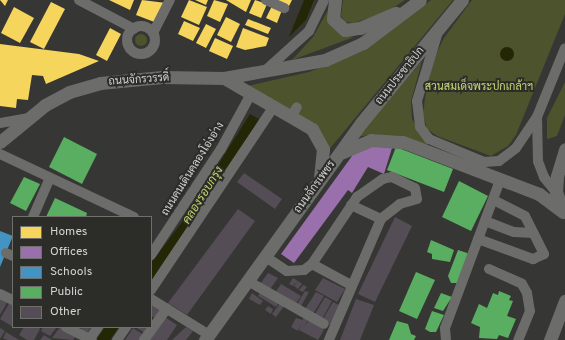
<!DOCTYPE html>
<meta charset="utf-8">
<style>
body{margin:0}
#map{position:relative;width:565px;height:340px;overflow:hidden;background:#363634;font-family:Overpass,Sarabun,sans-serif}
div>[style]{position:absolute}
.green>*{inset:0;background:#4c532d}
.round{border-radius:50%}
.water>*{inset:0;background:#242705}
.homes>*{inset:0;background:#f6d55c}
.offices>*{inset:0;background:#9970ab}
.schools>*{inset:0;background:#4393c3}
.public>*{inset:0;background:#5aae61}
.building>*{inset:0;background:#544d55}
.minor>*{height:10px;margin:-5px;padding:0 5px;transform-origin:5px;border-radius:5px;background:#6c6c6b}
.minor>.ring{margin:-5px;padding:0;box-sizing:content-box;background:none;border:10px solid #6c6c6b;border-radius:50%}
.major>*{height:13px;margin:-6.5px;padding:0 6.5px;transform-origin:6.5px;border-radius:6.5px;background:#6c6c6a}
span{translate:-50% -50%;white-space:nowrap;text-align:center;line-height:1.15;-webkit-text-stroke:4px #2c2d29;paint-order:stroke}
.street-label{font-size:11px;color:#d3d4d1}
.park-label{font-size:11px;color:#c8d771}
.water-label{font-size:12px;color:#c2d16b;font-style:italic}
.legend{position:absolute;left:12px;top:216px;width:140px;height:112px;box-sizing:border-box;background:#2c2d29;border:1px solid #6f706c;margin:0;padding:5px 7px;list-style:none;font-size:12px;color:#d3d4d1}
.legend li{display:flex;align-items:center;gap:8px;height:20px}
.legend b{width:20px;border:1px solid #6f706c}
</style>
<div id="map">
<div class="green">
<div style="clip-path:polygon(343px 0,405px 0,387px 12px,354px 23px,345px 22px,341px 16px)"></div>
<div style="clip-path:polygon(431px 0,453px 0,327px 152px,324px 143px,247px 86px,309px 72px,363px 51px)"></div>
<div style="clip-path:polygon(472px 0,565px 0,565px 14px,516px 135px,508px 146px,491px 156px,437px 136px,427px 129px,423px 114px,429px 68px,444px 38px)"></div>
<div style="clip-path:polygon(328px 10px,345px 35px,354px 37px,292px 60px,313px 37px)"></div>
<div class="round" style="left:135px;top:34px;width:12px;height:12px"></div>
<div style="clip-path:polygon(422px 61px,411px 101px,412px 119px,428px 145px,374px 134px,357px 137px)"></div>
<div style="clip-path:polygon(565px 82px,565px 115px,557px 136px,547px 139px,547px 118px)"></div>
</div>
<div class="water">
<div style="clip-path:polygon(304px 0,314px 0,306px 20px,289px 37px)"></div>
<div class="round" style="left:500px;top:47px;width:14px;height:14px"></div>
<div style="clip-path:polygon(250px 114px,259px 119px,237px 158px,151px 282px,151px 263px,182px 222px)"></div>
<div style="clip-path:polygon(105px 327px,119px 327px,110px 340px,96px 340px)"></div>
</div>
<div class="homes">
<div style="clip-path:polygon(0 0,8px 0,5px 6px)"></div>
<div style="clip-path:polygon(109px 0,134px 0,130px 10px)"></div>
<div style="clip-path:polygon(142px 0,166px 3px,157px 23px,136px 15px)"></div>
<div style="clip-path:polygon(189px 0,207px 7px,199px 25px,181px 17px)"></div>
<div style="clip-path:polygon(195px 0,208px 0,206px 5px)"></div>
<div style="clip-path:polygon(214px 0,228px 4px,220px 22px,207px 16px)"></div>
<div style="clip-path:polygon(226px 0,251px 0,246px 12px)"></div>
<div style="clip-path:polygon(255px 0,267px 4px,261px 18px,249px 13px)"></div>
<div style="clip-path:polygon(275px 0,292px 0,289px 6px)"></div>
<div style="clip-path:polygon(51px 2px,65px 9px,44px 49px,30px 42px)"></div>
<div style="clip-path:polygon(272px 6px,282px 10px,277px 23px,266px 18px)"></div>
<div style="clip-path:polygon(14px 7px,34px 18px,20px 43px,1px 33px)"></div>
<div style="clip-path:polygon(226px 17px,240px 24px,231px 42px,217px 35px)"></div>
<div style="clip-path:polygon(248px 19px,271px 28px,268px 34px,245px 25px)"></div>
<div style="clip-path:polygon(184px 21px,200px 28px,193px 41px,178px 34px)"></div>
<div style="clip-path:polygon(206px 24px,216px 29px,206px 48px,196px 43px)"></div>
<div style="clip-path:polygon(110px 28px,121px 34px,107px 61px,96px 55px)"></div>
<div style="clip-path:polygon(243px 28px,269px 38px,266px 46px,245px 50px,236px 47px)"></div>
<div style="clip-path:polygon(215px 38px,233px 46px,227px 59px,209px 51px)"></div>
<div style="clip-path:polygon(0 44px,79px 54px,99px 61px,46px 84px,43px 76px,32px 75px,28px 100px,17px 99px,16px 108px,0 106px)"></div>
</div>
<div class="offices">
<div style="clip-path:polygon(368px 146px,392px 148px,384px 174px,368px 167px,352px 193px,348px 190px,294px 263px,281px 254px,352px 156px,349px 155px)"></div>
</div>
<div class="schools">
<div style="clip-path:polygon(0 231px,13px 236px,0 267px)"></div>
</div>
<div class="public">
<div style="clip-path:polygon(64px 137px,97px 154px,82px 184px,49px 167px)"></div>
<div style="clip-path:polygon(396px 147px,453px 169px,444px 192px,387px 170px)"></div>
<div style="clip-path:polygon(24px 177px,40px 184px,26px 211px,10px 203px)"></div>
<div style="clip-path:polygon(459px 181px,488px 196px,471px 231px,442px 217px)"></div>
<div style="clip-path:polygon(55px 198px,87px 213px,86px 217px,46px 217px)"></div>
<div style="clip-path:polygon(431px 240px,454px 250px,450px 262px,432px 259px,432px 254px,427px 252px)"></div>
<div style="clip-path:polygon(458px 250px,470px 254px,460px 283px,451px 283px,448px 276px)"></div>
<div style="clip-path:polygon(416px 272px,435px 280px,417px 319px,399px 311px)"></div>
<div style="clip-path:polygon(499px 291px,511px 296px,509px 300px,513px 301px,507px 316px,516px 319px,508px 338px,499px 335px,497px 339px,479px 338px,480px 327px,471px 323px,479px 304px,487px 308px,493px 293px,498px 295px)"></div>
<div style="clip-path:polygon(441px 293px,452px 297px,443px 311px,434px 308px)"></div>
<div style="clip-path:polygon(432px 311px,444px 315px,436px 332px,430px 332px,425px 329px)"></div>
<div style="clip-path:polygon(397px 321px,408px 324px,411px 334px,416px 336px,414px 340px,389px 340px)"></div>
</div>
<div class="building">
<div style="clip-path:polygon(244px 173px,282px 199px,275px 209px,237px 182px)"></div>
<div style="clip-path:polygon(238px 209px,255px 221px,187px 315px,168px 303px)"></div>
<div style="clip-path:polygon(395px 217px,412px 226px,375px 302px,358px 294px)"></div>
<div style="clip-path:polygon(268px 273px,278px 278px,268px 292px,258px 287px)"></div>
<div style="clip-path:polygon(293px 278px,298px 281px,293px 286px,289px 284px)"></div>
<div style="clip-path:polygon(323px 278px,345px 289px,337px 302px,315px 290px)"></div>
<div style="clip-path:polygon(298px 281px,302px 284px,298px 289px,294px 286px)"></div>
<div style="clip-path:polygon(281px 284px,301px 296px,295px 305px,275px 293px)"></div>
<div style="clip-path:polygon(303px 285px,307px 287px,303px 292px,299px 290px)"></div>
<div style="clip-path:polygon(261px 290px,280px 302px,276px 307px,258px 296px)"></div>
<div style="clip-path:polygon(305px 291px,309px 292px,300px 308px,296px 306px)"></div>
<div style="clip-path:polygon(316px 292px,324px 296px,313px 314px,305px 309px)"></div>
<div style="clip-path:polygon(252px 293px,263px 301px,260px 305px,249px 299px)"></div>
<div style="clip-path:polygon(0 296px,8px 301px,0 315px)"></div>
<div style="clip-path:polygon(325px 297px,332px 301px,322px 319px,315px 314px)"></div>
<div style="clip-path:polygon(356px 299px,374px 305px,360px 340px,340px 340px)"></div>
<div style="clip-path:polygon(10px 302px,13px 303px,13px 327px,0 319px)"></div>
<div style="clip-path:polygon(281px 302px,285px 305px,276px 317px,272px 314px)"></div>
<div style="clip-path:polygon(333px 302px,341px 306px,330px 325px,323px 319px)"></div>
<div style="clip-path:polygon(151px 303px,162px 309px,156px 318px,151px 316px)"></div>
<div style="clip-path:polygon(268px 306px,273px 309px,271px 314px,265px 310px)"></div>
<div style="clip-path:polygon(304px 316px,309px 318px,304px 327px,309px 320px,324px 330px,318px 340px,299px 330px)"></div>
<div style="clip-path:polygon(165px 317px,177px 325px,167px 340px,149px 340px)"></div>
<div style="clip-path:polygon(296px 318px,303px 320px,298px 331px,291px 327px)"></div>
<div style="clip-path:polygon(24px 327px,38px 327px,40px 329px,34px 340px,27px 340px,19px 335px)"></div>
<div style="clip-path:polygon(43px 327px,57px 327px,50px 336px,41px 331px)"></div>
<div style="clip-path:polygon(60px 327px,76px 336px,73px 340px,52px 338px)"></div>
<div style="clip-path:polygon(82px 327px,91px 327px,87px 334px,80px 330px)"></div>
<div style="clip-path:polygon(135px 327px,149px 327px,145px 333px)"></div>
<div style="clip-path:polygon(186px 327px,193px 331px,186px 340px,172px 340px)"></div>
<div style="clip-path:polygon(0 328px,5px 331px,0 339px)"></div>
<div style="clip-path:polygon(133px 328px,144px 335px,141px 340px,125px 340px)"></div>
<div style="clip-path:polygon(6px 332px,19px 340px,7px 340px,3px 338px)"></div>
<div style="clip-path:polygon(44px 335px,52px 340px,40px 340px)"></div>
</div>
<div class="minor">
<div style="left:79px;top:0;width:62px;rotate:27.8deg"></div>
<div style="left:266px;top:0;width:20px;rotate:24deg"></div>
<div class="ring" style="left:127px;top:26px;width:18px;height:18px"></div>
<div style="left:153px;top:33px;width:37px;rotate:-63deg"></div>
<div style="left:437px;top:35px;width:69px;rotate:106.9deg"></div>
<div style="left:417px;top:101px;width:26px;rotate:83deg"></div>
<div style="left:420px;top:127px;width:15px;rotate:53deg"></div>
<div style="left:429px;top:139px;width:60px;rotate:22.7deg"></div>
<div style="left:484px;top:162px;width:15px;rotate:-4deg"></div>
<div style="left:499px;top:161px;width:21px;rotate:-37deg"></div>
<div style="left:516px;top:148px;width:37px;rotate:-56deg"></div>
<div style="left:267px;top:69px;width:57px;rotate:-42.1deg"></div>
<div style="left:309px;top:31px;width:34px;rotate:-64deg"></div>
<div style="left:292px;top:115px;width:9px;rotate:-58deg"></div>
<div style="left:0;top:123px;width:28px;rotate:-10deg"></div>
<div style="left:0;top:154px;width:148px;rotate:25.2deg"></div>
<div style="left:556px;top:192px;width:19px;rotate:-129deg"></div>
<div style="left:544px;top:177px;width:17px;rotate:-111deg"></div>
<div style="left:538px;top:161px;width:44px;rotate:-91.3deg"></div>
<div style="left:537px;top:117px;width:74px;rotate:-67.9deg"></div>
<div style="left:351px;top:205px;width:33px;rotate:25deg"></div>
<div style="left:33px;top:217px;width:40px;rotate:-66.6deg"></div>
<div style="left:485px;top:221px;width:31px;rotate:21deg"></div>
<div style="left:514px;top:232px;width:19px;rotate:3deg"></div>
<div style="left:478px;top:239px;width:59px;rotate:20deg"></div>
<div style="left:533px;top:259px;width:12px;rotate:-24deg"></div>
<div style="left:544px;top:254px;width:42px;rotate:-116.6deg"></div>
<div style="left:525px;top:216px;width:35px;rotate:-153deg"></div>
<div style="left:6px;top:253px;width:8px;rotate:23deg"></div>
<div style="left:151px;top:255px;width:127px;rotate:-56.6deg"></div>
<div style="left:221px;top:149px;width:63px;rotate:-61.4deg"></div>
<div style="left:266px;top:257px;width:25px;rotate:34deg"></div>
<div style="left:287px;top:271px;width:17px;rotate:-3deg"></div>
<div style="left:304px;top:270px;width:10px;rotate:-37deg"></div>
<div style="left:312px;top:264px;width:81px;rotate:-56.1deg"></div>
<div style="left:357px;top:197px;width:32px;rotate:-35deg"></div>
<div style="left:383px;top:179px;width:9px;rotate:-13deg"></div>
<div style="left:392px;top:177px;width:25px;rotate:26deg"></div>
<div style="left:415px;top:188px;width:11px;rotate:80deg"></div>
<div style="left:417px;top:199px;width:18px;rotate:164deg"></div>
<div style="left:400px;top:204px;width:24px;rotate:142deg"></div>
<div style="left:381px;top:219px;width:132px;rotate:113.3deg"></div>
<div style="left:312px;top:264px;width:44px;rotate:28.3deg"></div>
<div style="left:489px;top:269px;width:36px;rotate:24deg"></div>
<div style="left:522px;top:284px;width:10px;rotate:61deg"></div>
<div style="left:527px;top:293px;width:18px;rotate:81deg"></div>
<div style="left:530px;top:311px;width:31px;rotate:112deg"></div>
<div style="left:248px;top:281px;width:87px;rotate:29.5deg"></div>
<div style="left:151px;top:290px;width:221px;rotate:-56.2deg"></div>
<div style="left:0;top:294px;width:14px;rotate:25deg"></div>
<div style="left:151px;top:299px;width:68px;rotate:31.8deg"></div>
<div style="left:66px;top:327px;width:29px;rotate:27deg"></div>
<div style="left:89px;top:340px;width:16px;rotate:-55deg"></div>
<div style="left:117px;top:340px;width:16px;rotate:-55deg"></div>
<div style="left:144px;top:340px;width:39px;rotate:-54deg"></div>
<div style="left:446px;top:340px;width:12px;rotate:-95deg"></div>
<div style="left:445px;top:328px;width:158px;rotate:-69.6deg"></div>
</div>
<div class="major">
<div style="left:335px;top:0;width:19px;rotate:96deg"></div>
<div style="left:333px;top:19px;width:16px;rotate:43deg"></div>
<div style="left:345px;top:30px;width:15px;rotate:-8deg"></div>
<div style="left:360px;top:28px;width:39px;rotate:-23deg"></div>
<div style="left:224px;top:78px;width:102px;rotate:30.1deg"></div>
<div style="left:312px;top:129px;width:23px;rotate:61deg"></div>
<div style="left:323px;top:149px;width:28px;rotate:96deg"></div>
<div style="left:0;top:142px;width:58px;rotate:-39.4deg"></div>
<div style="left:45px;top:105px;width:27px;rotate:-28deg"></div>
<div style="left:69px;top:92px;width:32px;rotate:-16deg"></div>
<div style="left:100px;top:83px;width:62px;rotate:-5.5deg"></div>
<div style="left:162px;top:77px;width:62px;rotate:0.9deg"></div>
<div style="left:224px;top:78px;width:103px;rotate:-10.1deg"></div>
<div style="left:325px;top:60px;width:42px;rotate:-24.1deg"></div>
<div style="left:363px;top:43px;width:71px;rotate:-37deg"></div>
<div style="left:343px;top:152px;width:30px;rotate:-23deg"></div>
<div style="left:371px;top:140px;width:32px;rotate:4deg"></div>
<div style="left:403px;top:142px;width:146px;rotate:20.9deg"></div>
<div style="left:539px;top:194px;width:30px;rotate:37deg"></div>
<div style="left:562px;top:209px;width:18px;rotate:-109deg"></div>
<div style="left:556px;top:192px;width:16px;rotate:-86deg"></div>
<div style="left:557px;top:176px;width:28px;rotate:-73deg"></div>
<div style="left:205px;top:340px;width:267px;rotate:-54.3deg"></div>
<div style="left:361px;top:123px;width:159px;rotate:-50.6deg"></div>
<div style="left:550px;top:340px;width:42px;rotate:-69deg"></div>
</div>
<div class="street-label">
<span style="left:400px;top:76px;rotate:-51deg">ถนนประชาธิปก</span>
<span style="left:139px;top:80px;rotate:-4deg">ถนนจักรวรรดิ์</span>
<span style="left:193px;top:169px;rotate:-58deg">ถนนคนเดินคลองโอ่งอ่าง</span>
<span style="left:315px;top:187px;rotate:-54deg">ถนนจักรเพชร</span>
</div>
<div class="park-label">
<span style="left:479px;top:87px">สวนสมเด็จพระปกเกล้าฯ</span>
</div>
<div class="water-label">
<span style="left:204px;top:196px;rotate:-58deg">คลองรอบกรุง</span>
</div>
<ul class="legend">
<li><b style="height:11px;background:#f6d55c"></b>Homes</li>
<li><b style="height:11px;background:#9970ab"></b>Offices</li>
<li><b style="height:11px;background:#4393c3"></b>Schools</li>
<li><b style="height:11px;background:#5aae61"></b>Public</li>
<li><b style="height:11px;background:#544d55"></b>Other</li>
</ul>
</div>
